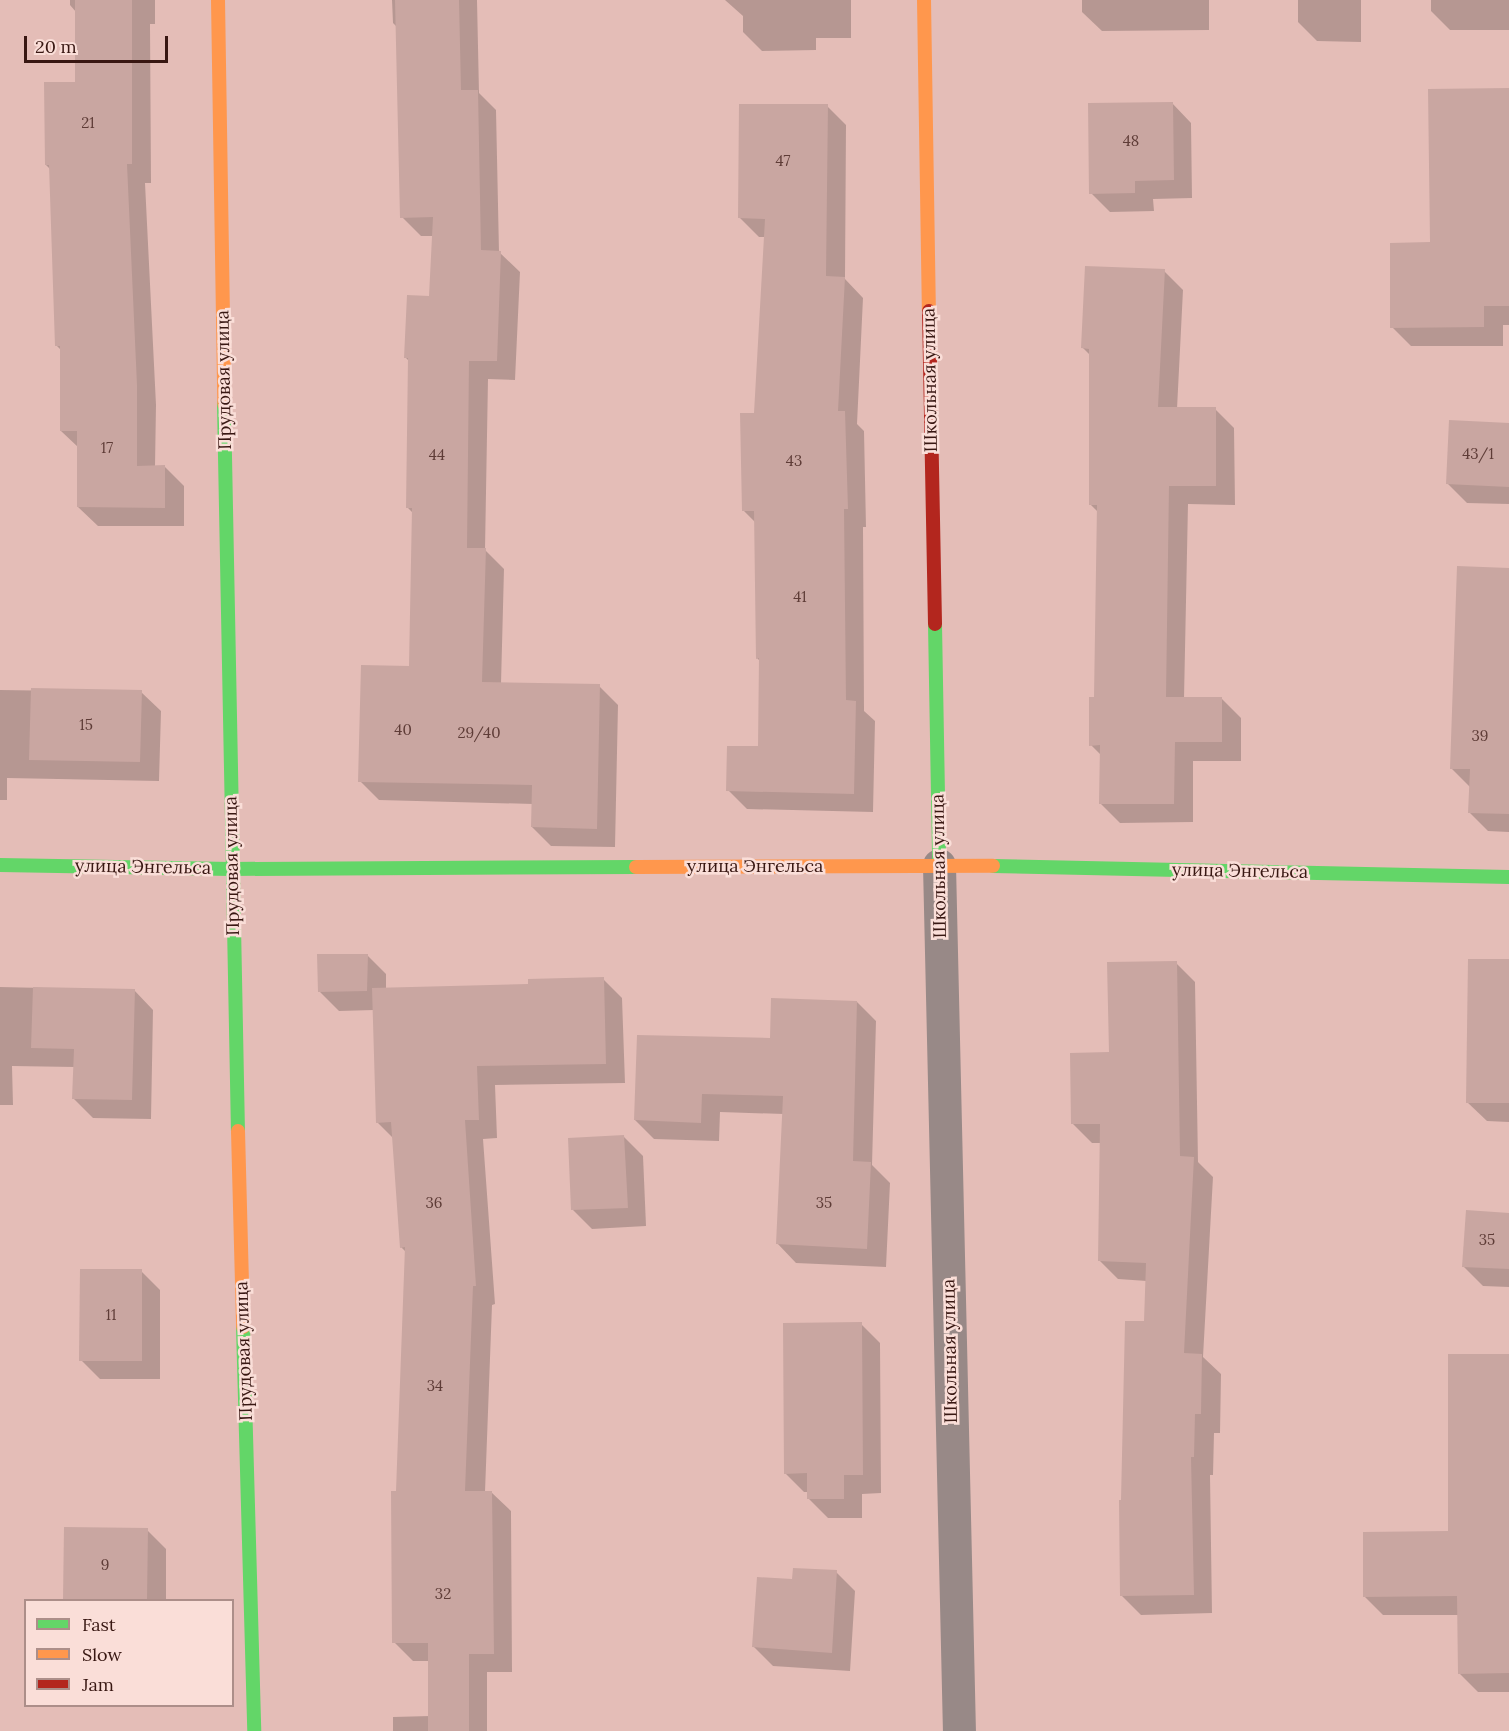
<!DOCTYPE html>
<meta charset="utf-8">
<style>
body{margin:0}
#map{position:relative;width:1509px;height:1731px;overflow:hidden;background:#e4bdb7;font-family:Lora,serif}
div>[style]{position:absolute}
.shadow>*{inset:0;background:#0003}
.building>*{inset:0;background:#c9a6a1}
.street>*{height:33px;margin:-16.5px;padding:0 16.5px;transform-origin:16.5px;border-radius:16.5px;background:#988987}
.fast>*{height:14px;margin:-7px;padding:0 7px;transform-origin:7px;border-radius:7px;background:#63d668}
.slow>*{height:14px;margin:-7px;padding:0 7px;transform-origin:7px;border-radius:7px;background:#ff974d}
.jam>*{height:14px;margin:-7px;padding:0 7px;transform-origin:7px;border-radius:7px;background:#b3261e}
span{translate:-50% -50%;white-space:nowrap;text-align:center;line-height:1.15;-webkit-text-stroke:5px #faded8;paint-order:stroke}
.number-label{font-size:15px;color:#5e3c37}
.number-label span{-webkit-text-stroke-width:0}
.street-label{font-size:18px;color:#381712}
.legend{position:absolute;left:24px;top:1599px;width:210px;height:108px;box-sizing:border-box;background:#faded8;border:2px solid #ac8e89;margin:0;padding:8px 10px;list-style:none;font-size:18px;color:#381712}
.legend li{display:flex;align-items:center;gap:12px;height:30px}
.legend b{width:30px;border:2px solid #ac8e89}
.scale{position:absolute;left:24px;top:36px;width:144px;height:27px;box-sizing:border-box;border:3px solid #381712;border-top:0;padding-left:8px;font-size:18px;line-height:21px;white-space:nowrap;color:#381712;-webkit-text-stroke:4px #faded8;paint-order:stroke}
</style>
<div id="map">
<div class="shadow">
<div style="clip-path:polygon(70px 0,155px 0,155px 24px,150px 24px,151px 183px,145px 183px,156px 405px,155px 467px,165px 467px,184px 486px,184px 526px,98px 526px,78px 507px,79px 448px,61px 431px,62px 351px,56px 345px,50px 169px,46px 165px,76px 84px,76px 12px,70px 5px)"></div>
<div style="clip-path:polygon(392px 0,477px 0,479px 93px,496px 110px,499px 252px,520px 272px,515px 380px,488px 379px,485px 550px,504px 569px,501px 684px,599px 686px,618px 705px,615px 847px,551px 846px,532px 827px,533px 804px,379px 800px,360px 781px,410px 667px,414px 514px,408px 508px,409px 361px,406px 358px,430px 297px,433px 236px,421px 236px,402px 217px,397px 27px,393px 23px)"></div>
<div style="clip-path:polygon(725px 0,851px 0,851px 38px,816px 38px,816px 50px,762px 51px,743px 32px,743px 16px)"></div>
<div style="clip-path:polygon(1082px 0,1209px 0,1209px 30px,1102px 31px,1082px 12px)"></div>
<div style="clip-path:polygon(1298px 0,1361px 0,1361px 42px,1317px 41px,1298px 22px)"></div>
<div style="clip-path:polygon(1431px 0,1509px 0,1509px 30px,1450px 30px,1431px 11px)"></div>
<div style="clip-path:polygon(1509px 90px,1509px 325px,1503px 325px,1503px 346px,1411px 346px,1392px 327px)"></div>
<div style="clip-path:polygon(1172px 103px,1191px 123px,1192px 198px,1153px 199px,1154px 211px,1110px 212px,1091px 193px)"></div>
<div style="clip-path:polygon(827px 106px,846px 125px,845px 279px,863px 298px,857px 424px,864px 431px,866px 527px,863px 527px,864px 711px,875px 721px,873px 812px,747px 809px,728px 790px,759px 748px,760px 661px,757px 658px,756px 523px,744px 511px,755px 414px,766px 237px,759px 237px,740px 218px)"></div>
<div style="clip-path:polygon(1164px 271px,1183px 290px,1177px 409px,1215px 409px,1234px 428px,1235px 505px,1188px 504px,1184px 699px,1222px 699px,1241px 718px,1241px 761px,1193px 761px,1193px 822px,1120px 823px,1101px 804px,1101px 755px,1091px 745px,1095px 699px,1098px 512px,1090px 504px,1091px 356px,1083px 348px)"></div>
<div style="clip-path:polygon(1509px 424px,1509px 504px,1467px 503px,1448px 484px)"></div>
<div style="clip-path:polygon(1509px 569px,1509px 832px,1488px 831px,1469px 812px,1470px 787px,1451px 768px)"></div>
<div style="clip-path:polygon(0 690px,141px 692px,161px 711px,159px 781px,7px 778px,7px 800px,0 800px)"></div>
<div style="clip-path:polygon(367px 955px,386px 974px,386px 990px,529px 986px,603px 979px,622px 998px,625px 1083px,495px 1085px,497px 1138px,483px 1139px,495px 1304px,492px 1305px,485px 1492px,491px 1492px,511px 1511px,512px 1672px,487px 1672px,487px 1731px,393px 1731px,393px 1717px,430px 1716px,430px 1661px,413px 1661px,394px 1642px,406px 1252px,401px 1247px,394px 1139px,377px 1122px,374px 1010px,339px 1011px,320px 992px)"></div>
<div style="clip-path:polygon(1509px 961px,1509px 1122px,1487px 1121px,1467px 1102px)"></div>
<div style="clip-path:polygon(1176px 963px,1195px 982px,1198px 1162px,1213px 1177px,1203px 1357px,1221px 1374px,1220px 1433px,1214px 1433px,1213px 1475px,1210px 1475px,1212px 1613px,1141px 1615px,1122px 1596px,1123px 1501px,1146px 1322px,1147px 1281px,1118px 1279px,1099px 1260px,1102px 1143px,1092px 1143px,1073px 1124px,1110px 1053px)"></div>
<div style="clip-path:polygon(0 987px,134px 990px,153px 1010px,151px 1119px,93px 1118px,74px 1099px,75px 1067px,12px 1066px,13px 1105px,0 1105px)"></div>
<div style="clip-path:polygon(857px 1002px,876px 1021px,872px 1165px,890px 1183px,886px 1267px,796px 1263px,777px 1243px,784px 1114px,720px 1112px,719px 1141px,654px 1139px,635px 1120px)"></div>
<div style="clip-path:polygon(624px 1137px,643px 1156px,646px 1226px,592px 1229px,573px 1210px)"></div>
<div style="clip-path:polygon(1509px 1214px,1509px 1287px,1483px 1286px,1464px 1267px)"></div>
<div style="clip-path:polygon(141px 1271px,160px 1290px,160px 1379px,100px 1379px,81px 1360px)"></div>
<div style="clip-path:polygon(861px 1324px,880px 1343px,881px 1493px,862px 1494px,862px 1518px,828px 1518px,809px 1499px,809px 1492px,804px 1492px,785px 1473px)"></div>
<div style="clip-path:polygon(1509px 1356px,1509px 1692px,1478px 1692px,1459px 1673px,1459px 1615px,1383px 1615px,1364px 1596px,1449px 1533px)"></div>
<div style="clip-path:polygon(65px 1529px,147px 1530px,166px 1549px,166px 1600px,65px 1600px)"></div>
<div style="clip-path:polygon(836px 1572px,855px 1591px,850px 1671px,773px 1666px,754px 1647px,794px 1581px)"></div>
</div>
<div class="building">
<div style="clip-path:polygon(75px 0,132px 0,132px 164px,127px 164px,137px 385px,137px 466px,165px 465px,165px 508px,77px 507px,77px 431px,60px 431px,60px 346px,55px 346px,49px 165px,45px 165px,44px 82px,75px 82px)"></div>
<div style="clip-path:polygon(395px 0,459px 0,461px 90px,478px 90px,481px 250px,501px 251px,497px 361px,469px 361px,467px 548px,486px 548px,482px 682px,600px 684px,597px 829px,531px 827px,532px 785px,358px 782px,361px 665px,409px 666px,412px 508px,406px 508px,408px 358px,404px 358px,407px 295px,429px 296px,433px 217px,400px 218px)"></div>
<div style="clip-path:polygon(1509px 88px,1509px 306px,1484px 306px,1484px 327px,1390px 328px,1390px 243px,1430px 242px,1428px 89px)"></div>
<div style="clip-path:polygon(1173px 102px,1174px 180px,1135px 181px,1135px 193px,1089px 194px,1088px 103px)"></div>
<div style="clip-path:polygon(739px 104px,828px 104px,826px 276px,845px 277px,838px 411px,845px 411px,848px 509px,844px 509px,846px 700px,856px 701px,854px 794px,726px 791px,727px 746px,758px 746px,759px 658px,756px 659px,754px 511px,742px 511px,740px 413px,754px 413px,765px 219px,738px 218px)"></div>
<div style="clip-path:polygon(1085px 266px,1165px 269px,1158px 407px,1216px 407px,1216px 486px,1169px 486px,1166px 697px,1222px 697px,1222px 742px,1175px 742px,1174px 804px,1099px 804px,1100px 745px,1089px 746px,1089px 697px,1094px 697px,1097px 505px,1089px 505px,1089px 349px,1081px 348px)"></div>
<div style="clip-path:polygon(1449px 420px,1509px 423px,1509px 487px,1446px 484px)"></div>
<div style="clip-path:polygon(1457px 566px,1509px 568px,1509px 814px,1468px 813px,1470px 769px,1450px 769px)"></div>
<div style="clip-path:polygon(31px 688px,142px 690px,140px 762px,29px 760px)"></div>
<div style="clip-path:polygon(317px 954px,368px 954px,367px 991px,318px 992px)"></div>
<div style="clip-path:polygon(1468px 959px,1509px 959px,1509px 1103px,1466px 1103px)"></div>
<div style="clip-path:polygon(1177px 961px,1180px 1156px,1194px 1157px,1184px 1353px,1202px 1354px,1201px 1414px,1195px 1414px,1194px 1457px,1191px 1457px,1194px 1595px,1120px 1596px,1119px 1500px,1121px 1500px,1125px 1321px,1144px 1321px,1146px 1263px,1098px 1261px,1100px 1124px,1071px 1124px,1070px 1053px,1109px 1052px,1107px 962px)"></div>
<div style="clip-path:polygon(604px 977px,606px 1064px,477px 1066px,479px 1120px,465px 1120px,476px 1286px,473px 1286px,465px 1491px,492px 1491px,494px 1654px,469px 1654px,469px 1731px,428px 1731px,428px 1643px,392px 1643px,391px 1491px,396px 1491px,405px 1247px,400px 1248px,391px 1122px,376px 1123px,372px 988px,528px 984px,528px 979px)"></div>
<div style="clip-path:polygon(33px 987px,135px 989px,132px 1100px,72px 1099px,74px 1049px,31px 1048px)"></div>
<div style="clip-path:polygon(771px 998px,857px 1001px,853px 1161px,871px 1162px,867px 1249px,776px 1244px,783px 1096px,702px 1094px,701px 1123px,634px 1120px,637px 1035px,770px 1038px)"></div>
<div style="clip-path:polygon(624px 1135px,628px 1208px,571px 1210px,568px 1138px)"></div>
<div style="clip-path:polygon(1466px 1210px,1509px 1213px,1509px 1269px,1462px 1267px)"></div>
<div style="clip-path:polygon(80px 1269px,142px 1269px,142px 1361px,79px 1361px)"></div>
<div style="clip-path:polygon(862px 1322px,863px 1475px,844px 1475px,844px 1499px,807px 1499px,807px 1473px,784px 1474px,783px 1323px)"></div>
<div style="clip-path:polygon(1448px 1354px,1509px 1354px,1509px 1673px,1458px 1674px,1457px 1596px,1363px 1597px,1363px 1532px,1448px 1531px)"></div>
<div style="clip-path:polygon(64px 1527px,148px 1528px,147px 1600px,63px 1600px)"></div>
<div style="clip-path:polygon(793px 1568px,837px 1570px,832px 1653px,752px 1647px,757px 1577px,792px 1579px)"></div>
</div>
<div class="street">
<div style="left:939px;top:865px;width:866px;rotate:88.68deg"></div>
</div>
<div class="fast">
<div style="left:224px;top:404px;width:727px;rotate:88.9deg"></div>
<div style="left:935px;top:624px;width:241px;rotate:89deg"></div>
<div style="left:0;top:865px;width:231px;rotate:1deg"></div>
<div style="left:231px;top:869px;width:405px;rotate:-0.3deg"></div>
<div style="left:993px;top:866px;width:516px;rotate:1.22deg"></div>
<div style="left:243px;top:1327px;width:404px;rotate:88.4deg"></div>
</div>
<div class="slow">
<div style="left:218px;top:0;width:404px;rotate:89.1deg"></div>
<div style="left:924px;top:0;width:311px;rotate:89.1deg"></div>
<div style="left:636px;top:867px;width:357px;rotate:-0.2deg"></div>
<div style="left:238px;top:1131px;width:196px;rotate:88.5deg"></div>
</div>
<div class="jam">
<div style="left:929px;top:311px;width:313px;rotate:88.9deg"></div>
</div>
<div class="number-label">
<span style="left:88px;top:123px">21</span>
<span style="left:1131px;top:141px">48</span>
<span style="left:783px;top:161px">47</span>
<span style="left:107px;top:448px">17</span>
<span style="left:1478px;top:454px">43/1</span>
<span style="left:437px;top:455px">44</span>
<span style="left:794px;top:461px">43</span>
<span style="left:800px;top:597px">41</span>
<span style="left:86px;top:725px">15</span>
<span style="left:403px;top:730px">40</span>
<span style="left:479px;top:733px">29/40</span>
<span style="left:1480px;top:736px">39</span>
<span style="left:434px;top:1203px">36</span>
<span style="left:824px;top:1203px">35</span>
<span style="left:1487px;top:1240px">35</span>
<span style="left:111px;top:1315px">11</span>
<span style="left:435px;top:1386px">34</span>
<span style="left:105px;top:1565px">9</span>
<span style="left:443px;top:1594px">32</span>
</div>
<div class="street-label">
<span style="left:224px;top:380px;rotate:-91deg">Прудовая улица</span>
<span style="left:930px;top:380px;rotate:-91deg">Школьная улица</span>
<span style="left:232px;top:866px;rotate:-91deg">Прудовая улица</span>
<span style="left:755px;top:866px">улица Энгельса</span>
<span style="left:939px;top:866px;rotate:-91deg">Школьная улица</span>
<span style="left:143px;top:867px;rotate:1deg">улица Энгельса</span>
<span style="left:1240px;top:871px;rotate:1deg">улица Энгельса</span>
<span style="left:244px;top:1351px;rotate:-92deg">Прудовая улица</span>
<span style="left:950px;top:1351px;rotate:-91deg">Школьная улица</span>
</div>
<ul class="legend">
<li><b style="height:8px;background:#63d668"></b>Fast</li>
<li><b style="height:8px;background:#ff974d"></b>Slow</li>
<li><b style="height:8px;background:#b3261e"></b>Jam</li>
</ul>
<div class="scale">20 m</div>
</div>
